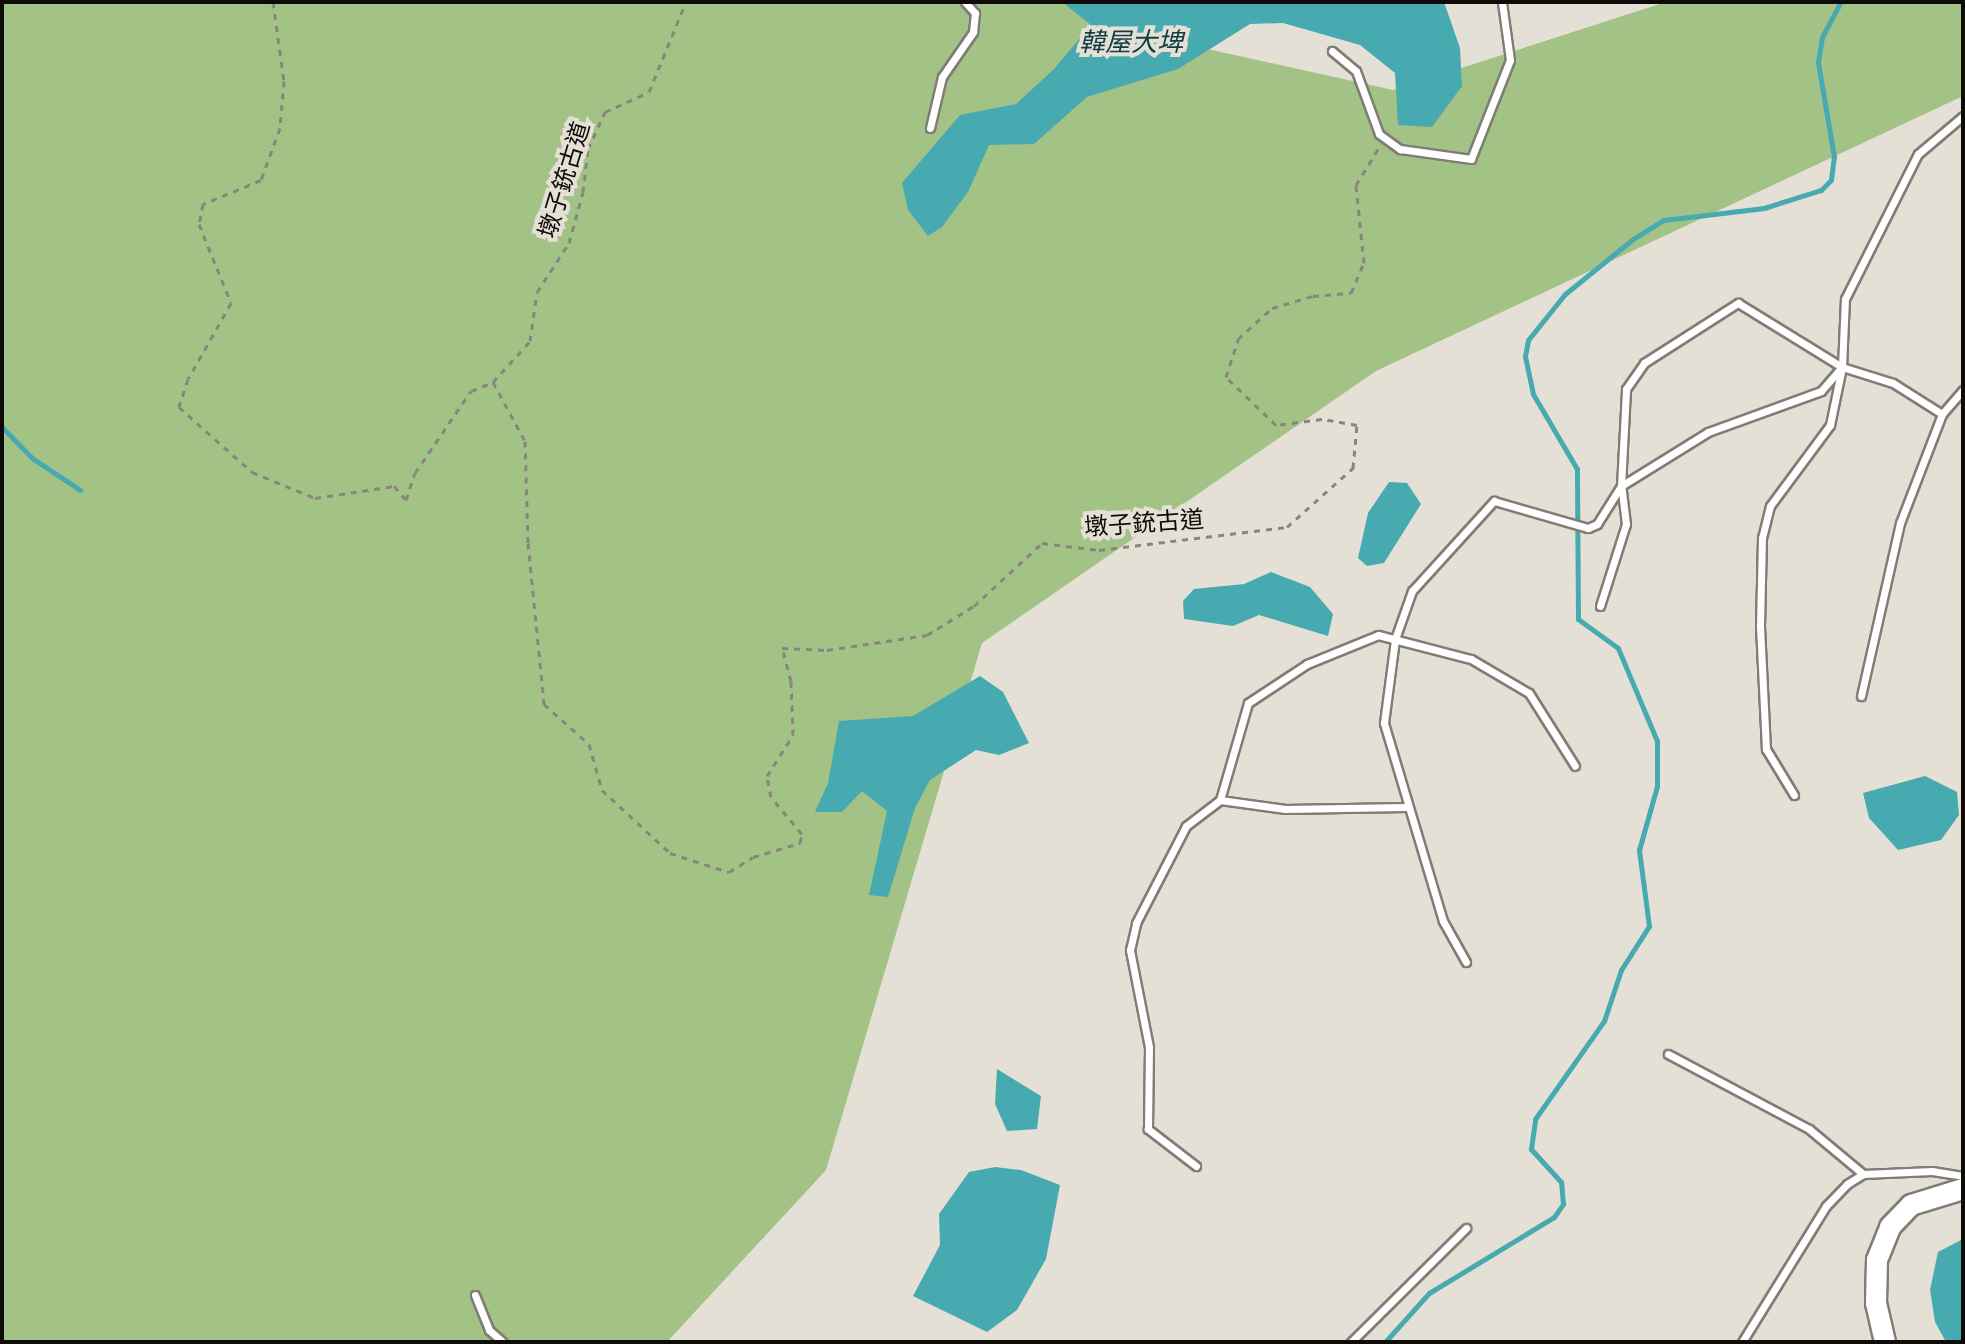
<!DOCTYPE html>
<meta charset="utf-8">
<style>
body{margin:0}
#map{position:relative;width:1965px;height:1344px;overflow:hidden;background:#e5e0d6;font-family:"DejaVu Sans","Noto Sans TC",sans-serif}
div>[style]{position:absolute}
.green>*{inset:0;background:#a3c285}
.water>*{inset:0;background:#48aab1}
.stream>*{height:5px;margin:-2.5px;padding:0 2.5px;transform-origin:2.5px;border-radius:2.5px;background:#48aab1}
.path>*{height:3px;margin-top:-1.5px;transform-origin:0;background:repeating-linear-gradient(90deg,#88857e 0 6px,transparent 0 12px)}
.roads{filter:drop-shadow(2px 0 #817c74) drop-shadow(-2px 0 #817c74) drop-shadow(0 2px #817c74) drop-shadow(0 -2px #817c74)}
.lane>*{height:7px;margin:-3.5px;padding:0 3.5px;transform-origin:3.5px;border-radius:3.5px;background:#fff}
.secondary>*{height:20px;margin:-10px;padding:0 10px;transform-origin:10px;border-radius:10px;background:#fff}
span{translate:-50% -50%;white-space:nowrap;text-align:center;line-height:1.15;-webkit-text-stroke:8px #e5e0d6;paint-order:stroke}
.street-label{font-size:24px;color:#0d0b08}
.water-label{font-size:26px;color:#103e41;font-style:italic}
.frame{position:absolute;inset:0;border:4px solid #0d0b08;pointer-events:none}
</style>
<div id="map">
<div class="green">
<div style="clip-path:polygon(2px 2px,1080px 2px,1108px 27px,1393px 90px,1666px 2px,1963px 2px,1963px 96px,1376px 371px,982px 643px,826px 1170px,667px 1342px,2px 1342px)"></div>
</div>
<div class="water">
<div style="clip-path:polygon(1062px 2px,1444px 2px,1460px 48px,1462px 86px,1432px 127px,1398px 125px,1395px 73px,1360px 45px,1283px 23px,1250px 24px,1178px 69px,1087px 97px,1034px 144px,989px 145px,968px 192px,942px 227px,928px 236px,908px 210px,902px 183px,960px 115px,1016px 104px,1054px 69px,1091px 25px)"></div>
<div style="clip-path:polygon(1389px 482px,1407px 483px,1421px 504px,1384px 563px,1367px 566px,1358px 558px,1368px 513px)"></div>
<div style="clip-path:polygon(1271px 572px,1310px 587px,1333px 614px,1328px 636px,1259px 615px,1233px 626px,1184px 619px,1183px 601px,1194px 589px,1244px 584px)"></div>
<div style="clip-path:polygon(980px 676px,1003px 692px,1029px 743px,999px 755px,976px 750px,930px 780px,915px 808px,888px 897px,869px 895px,887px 811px,862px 791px,842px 812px,815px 812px,828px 783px,839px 721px,913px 716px)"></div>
<div style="clip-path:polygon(1925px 776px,1957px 792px,1959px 815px,1941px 840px,1898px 850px,1869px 818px,1863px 793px)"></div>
<div style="clip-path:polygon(997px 1069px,1041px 1096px,1037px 1129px,1007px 1131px,995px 1104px)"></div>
<div style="clip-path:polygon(995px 1167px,1021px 1170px,1060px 1185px,1046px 1259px,1017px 1310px,987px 1332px,913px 1296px,940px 1245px,939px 1214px,969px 1172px)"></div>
<div style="clip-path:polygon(1963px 1239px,1963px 1342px,1946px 1342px,1935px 1322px,1930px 1290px,1938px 1252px)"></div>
</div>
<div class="stream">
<div style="left:2px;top:427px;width:43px;rotate:45.9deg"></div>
<div style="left:32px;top:458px;width:58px;rotate:33.7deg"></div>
<div style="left:1385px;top:1342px;width:66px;rotate:-48.1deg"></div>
<div style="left:1429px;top:1293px;width:146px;rotate:-31.3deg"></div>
<div style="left:1554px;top:1217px;width:16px;rotate:-55deg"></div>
<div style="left:1563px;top:1204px;width:22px;rotate:-95deg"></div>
<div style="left:1561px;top:1182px;width:45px;rotate:-132.3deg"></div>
<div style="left:1531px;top:1149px;width:30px;rotate:-82deg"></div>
<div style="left:1535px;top:1119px;width:120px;rotate:-54.9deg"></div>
<div style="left:1604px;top:1021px;width:54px;rotate:-71.6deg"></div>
<div style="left:1621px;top:970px;width:52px;rotate:-57.5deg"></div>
<div style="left:1649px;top:926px;width:77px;rotate:-97.5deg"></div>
<div style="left:1639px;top:850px;width:66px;rotate:-74.3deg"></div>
<div style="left:1657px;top:786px;width:45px;rotate:-90deg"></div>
<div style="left:1657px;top:741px;width:101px;rotate:-112.8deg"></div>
<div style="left:1618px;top:648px;width:49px;rotate:-144.1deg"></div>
<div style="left:1578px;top:619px;width:150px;rotate:-90.4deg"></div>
<div style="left:1577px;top:469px;width:87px;rotate:-120.4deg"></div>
<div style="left:1533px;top:394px;width:39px;rotate:-102deg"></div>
<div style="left:1525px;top:356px;width:16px;rotate:-79deg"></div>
<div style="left:1528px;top:340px;width:59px;rotate:-51.2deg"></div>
<div style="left:1565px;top:294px;width:87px;rotate:-39deg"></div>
<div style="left:1633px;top:239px;width:36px;rotate:-32deg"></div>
<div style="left:1664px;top:220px;width:101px;rotate:-6.8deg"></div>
<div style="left:1764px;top:208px;width:60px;rotate:-17.5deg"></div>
<div style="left:1821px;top:190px;width:14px;rotate:-45deg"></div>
<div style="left:1831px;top:180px;width:23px;rotate:-83deg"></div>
<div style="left:1834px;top:157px;width:96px;rotate:-99.6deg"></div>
<div style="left:1818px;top:62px;width:25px;rotate:-81deg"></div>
<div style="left:1822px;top:37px;width:40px;rotate:-62deg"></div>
</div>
<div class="path">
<div style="left:273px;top:2px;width:80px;rotate:82.1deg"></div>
<div style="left:284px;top:81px;width:47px;rotate:94.9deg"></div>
<div style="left:280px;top:128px;width:55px;rotate:110.1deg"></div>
<div style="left:261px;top:180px;width:63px;rotate:157.5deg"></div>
<div style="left:203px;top:204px;width:20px;rotate:101deg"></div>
<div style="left:199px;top:224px;width:85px;rotate:67.9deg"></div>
<div style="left:231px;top:303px;width:87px;rotate:119.5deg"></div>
<div style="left:188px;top:379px;width:29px;rotate:108deg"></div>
<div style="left:179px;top:407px;width:98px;rotate:41.7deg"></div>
<div style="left:252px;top:472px;width:68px;rotate:22.4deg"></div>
<div style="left:315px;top:498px;width:80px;rotate:-8.6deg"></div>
<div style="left:394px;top:486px;width:18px;rotate:49deg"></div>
<div style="left:406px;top:500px;width:28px;rotate:-72deg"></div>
<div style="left:415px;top:473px;width:99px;rotate:-55.7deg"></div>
<div style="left:471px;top:391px;width:24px;rotate:-22deg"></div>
<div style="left:493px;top:382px;width:67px;rotate:61.5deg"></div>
<div style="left:525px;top:441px;width:102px;rotate:88.3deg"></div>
<div style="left:528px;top:543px;width:162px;rotate:84.3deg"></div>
<div style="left:544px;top:704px;width:60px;rotate:41.6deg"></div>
<div style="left:589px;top:744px;width:48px;rotate:74.2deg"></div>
<div style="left:602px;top:790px;width:93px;rotate:42.8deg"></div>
<div style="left:670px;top:853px;width:62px;rotate:17.9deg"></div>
<div style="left:729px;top:872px;width:28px;rotate:-32deg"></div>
<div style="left:753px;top:857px;width:49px;rotate:-16.6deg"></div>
<div style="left:800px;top:843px;width:9px;rotate:-77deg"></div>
<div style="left:802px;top:834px;width:48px;rotate:-130deg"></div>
<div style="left:771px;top:797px;width:21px;rotate:-101deg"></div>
<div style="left:767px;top:776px;width:49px;rotate:-57.6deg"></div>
<div style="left:793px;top:735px;width:54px;rotate:-92.1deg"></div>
<div style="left:791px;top:681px;width:34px;rotate:-105deg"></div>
<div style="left:782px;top:648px;width:45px;rotate:2.5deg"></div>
<div style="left:827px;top:650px;width:101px;rotate:-8.5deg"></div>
<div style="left:927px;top:635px;width:55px;rotate:-31.7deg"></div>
<div style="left:974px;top:606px;width:93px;rotate:-42.8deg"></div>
<div style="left:1042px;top:543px;width:57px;rotate:7deg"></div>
<div style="left:1099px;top:550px;width:189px;rotate:-7deg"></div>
<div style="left:1287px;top:527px;width:89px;rotate:-41.8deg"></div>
<div style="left:1353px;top:468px;width:43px;rotate:-84.7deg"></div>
<div style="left:1357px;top:425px;width:36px;rotate:-170deg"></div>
<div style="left:1322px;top:419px;width:46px;rotate:172.6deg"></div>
<div style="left:1276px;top:425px;width:69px;rotate:-136.2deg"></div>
<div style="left:1226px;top:377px;width:40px;rotate:-72deg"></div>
<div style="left:1238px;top:339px;width:46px;rotate:-42.4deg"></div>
<div style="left:1272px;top:308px;width:43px;rotate:-16.3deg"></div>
<div style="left:1313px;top:296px;width:38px;rotate:-5deg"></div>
<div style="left:1351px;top:293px;width:33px;rotate:-67deg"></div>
<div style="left:1364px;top:263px;width:78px;rotate:-95.9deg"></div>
<div style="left:1356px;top:185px;width:46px;rotate:-58.4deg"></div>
<div style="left:493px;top:382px;width:55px;rotate:-47.9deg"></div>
<div style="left:530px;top:341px;width:49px;rotate:-81.9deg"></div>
<div style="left:537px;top:292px;width:59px;rotate:-56.9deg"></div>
<div style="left:569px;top:243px;width:53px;rotate:-74.6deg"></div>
<div style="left:583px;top:192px;width:43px;rotate:-83.4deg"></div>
<div style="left:588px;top:149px;width:41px;rotate:-65.3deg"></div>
<div style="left:605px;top:112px;width:48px;rotate:-24.4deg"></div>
<div style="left:649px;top:92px;width:97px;rotate:-67.7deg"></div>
</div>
<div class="roads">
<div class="lane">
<div style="left:1332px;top:51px;width:31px;rotate:40deg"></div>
<div style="left:1356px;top:71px;width:67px;rotate:69.9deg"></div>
<div style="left:1379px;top:134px;width:26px;rotate:36deg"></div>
<div style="left:1400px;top:149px;width:72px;rotate:8deg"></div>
<div style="left:1471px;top:159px;width:106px;rotate:-68.5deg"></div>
<div style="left:1510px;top:60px;width:59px;rotate:-97.9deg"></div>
<div style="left:930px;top:128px;width:52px;rotate:-76.8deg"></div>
<div style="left:942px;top:77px;width:55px;rotate:-55.4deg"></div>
<div style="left:973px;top:32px;width:19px;rotate:-84deg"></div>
<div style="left:975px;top:13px;width:15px;rotate:-132deg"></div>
<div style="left:1600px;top:606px;width:86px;rotate:-72.4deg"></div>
<div style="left:1626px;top:524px;width:38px;rotate:-97deg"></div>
<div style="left:1621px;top:486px;width:97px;rotate:-87deg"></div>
<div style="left:1626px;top:389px;width:32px;rotate:-55deg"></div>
<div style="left:1644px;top:363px;width:112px;rotate:-32.6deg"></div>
<div style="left:1738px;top:303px;width:122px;rotate:31.6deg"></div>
<div style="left:1842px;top:367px;width:53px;rotate:17.4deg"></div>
<div style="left:1893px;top:383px;width:58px;rotate:32.3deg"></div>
<div style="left:1861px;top:696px;width:177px;rotate:-77.3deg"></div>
<div style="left:1900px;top:523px;width:117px;rotate:-68.9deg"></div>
<div style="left:1942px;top:414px;width:32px;rotate:-49deg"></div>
<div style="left:1794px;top:795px;width:54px;rotate:-121.3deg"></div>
<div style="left:1766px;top:749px;width:123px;rotate:-92.8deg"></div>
<div style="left:1760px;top:626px;width:88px;rotate:-88.7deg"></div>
<div style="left:1762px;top:538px;width:33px;rotate:-76deg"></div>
<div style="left:1770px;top:506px;width:101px;rotate:-53.5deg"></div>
<div style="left:1830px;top:425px;width:59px;rotate:-78.3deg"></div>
<div style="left:1842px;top:367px;width:68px;rotate:-87.5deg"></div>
<div style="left:1845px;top:299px;width:162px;rotate:-63.3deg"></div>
<div style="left:1918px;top:154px;width:59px;rotate:-40.2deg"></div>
<div style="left:1220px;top:800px;width:66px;rotate:7.9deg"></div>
<div style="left:1285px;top:809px;width:121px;rotate:-0.9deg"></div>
<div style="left:1466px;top:962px;width:47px;rotate:-119.3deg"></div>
<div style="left:1443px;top:921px;width:207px;rotate:-106.6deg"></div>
<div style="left:1384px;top:723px;width:85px;rotate:-82.5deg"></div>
<div style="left:1395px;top:639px;width:51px;rotate:-70.5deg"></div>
<div style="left:1412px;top:591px;width:122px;rotate:-47.7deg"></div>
<div style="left:1494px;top:501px;width:98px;rotate:16deg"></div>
<div style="left:1588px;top:528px;width:10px;rotate:-24deg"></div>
<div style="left:1597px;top:524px;width:45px;rotate:-57.7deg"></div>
<div style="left:1621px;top:486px;width:102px;rotate:-31.8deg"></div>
<div style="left:1708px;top:432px;width:120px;rotate:-19.9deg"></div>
<div style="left:1821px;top:391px;width:32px;rotate:-49deg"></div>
<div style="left:1668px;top:1054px;width:160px;rotate:28deg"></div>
<div style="left:1809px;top:1129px;width:70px;rotate:39.8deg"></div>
<div style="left:1196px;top:1166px;width:61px;rotate:-142.4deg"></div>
<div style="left:1148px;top:1129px;width:82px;rotate:-89.3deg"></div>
<div style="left:1149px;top:1047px;width:99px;rotate:-101.1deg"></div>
<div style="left:1130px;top:950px;width:28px;rotate:-77deg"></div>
<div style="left:1136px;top:923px;width:109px;rotate:-62.7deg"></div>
<div style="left:1186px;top:826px;width:43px;rotate:-37.4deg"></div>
<div style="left:1220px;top:800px;width:101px;rotate:-73.9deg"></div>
<div style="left:1248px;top:703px;width:71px;rotate:-33.5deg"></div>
<div style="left:1307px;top:664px;width:77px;rotate:-22.2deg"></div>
<div style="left:1378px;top:635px;width:96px;rotate:14.5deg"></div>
<div style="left:1471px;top:659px;width:67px;rotate:30.4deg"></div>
<div style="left:1529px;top:693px;width:86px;rotate:57.8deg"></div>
<div style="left:475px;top:1295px;width:38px;rotate:68deg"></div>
<div style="left:489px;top:1330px;width:18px;rotate:41deg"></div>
<div style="left:1351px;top:1342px;width:162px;rotate:-44.7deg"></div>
<div style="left:1742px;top:1342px;width:160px;rotate:-58.3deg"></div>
<div style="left:1826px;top:1206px;width:30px;rotate:-46deg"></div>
<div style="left:1847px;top:1184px;width:19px;rotate:-32deg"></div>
<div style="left:1863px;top:1174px;width:69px;rotate:-2.5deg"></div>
<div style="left:1932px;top:1171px;width:31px;rotate:9deg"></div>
</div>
<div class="secondary">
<div style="left:1885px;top:1342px;width:40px;rotate:-103deg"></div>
<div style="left:1876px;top:1303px;width:43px;rotate:-88.7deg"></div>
<div style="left:1877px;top:1260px;width:35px;rotate:-68deg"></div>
<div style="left:1890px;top:1227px;width:30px;rotate:-46deg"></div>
<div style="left:1911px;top:1205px;width:54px;rotate:-17.1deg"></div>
</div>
</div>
<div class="street-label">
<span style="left:565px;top:180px;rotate:-73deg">墩子銃古道</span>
<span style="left:1144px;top:524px;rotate:-4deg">墩子銃古道</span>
</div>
<div class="water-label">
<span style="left:1131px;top:43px">韓屋大埤</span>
</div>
<div class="frame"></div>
</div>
